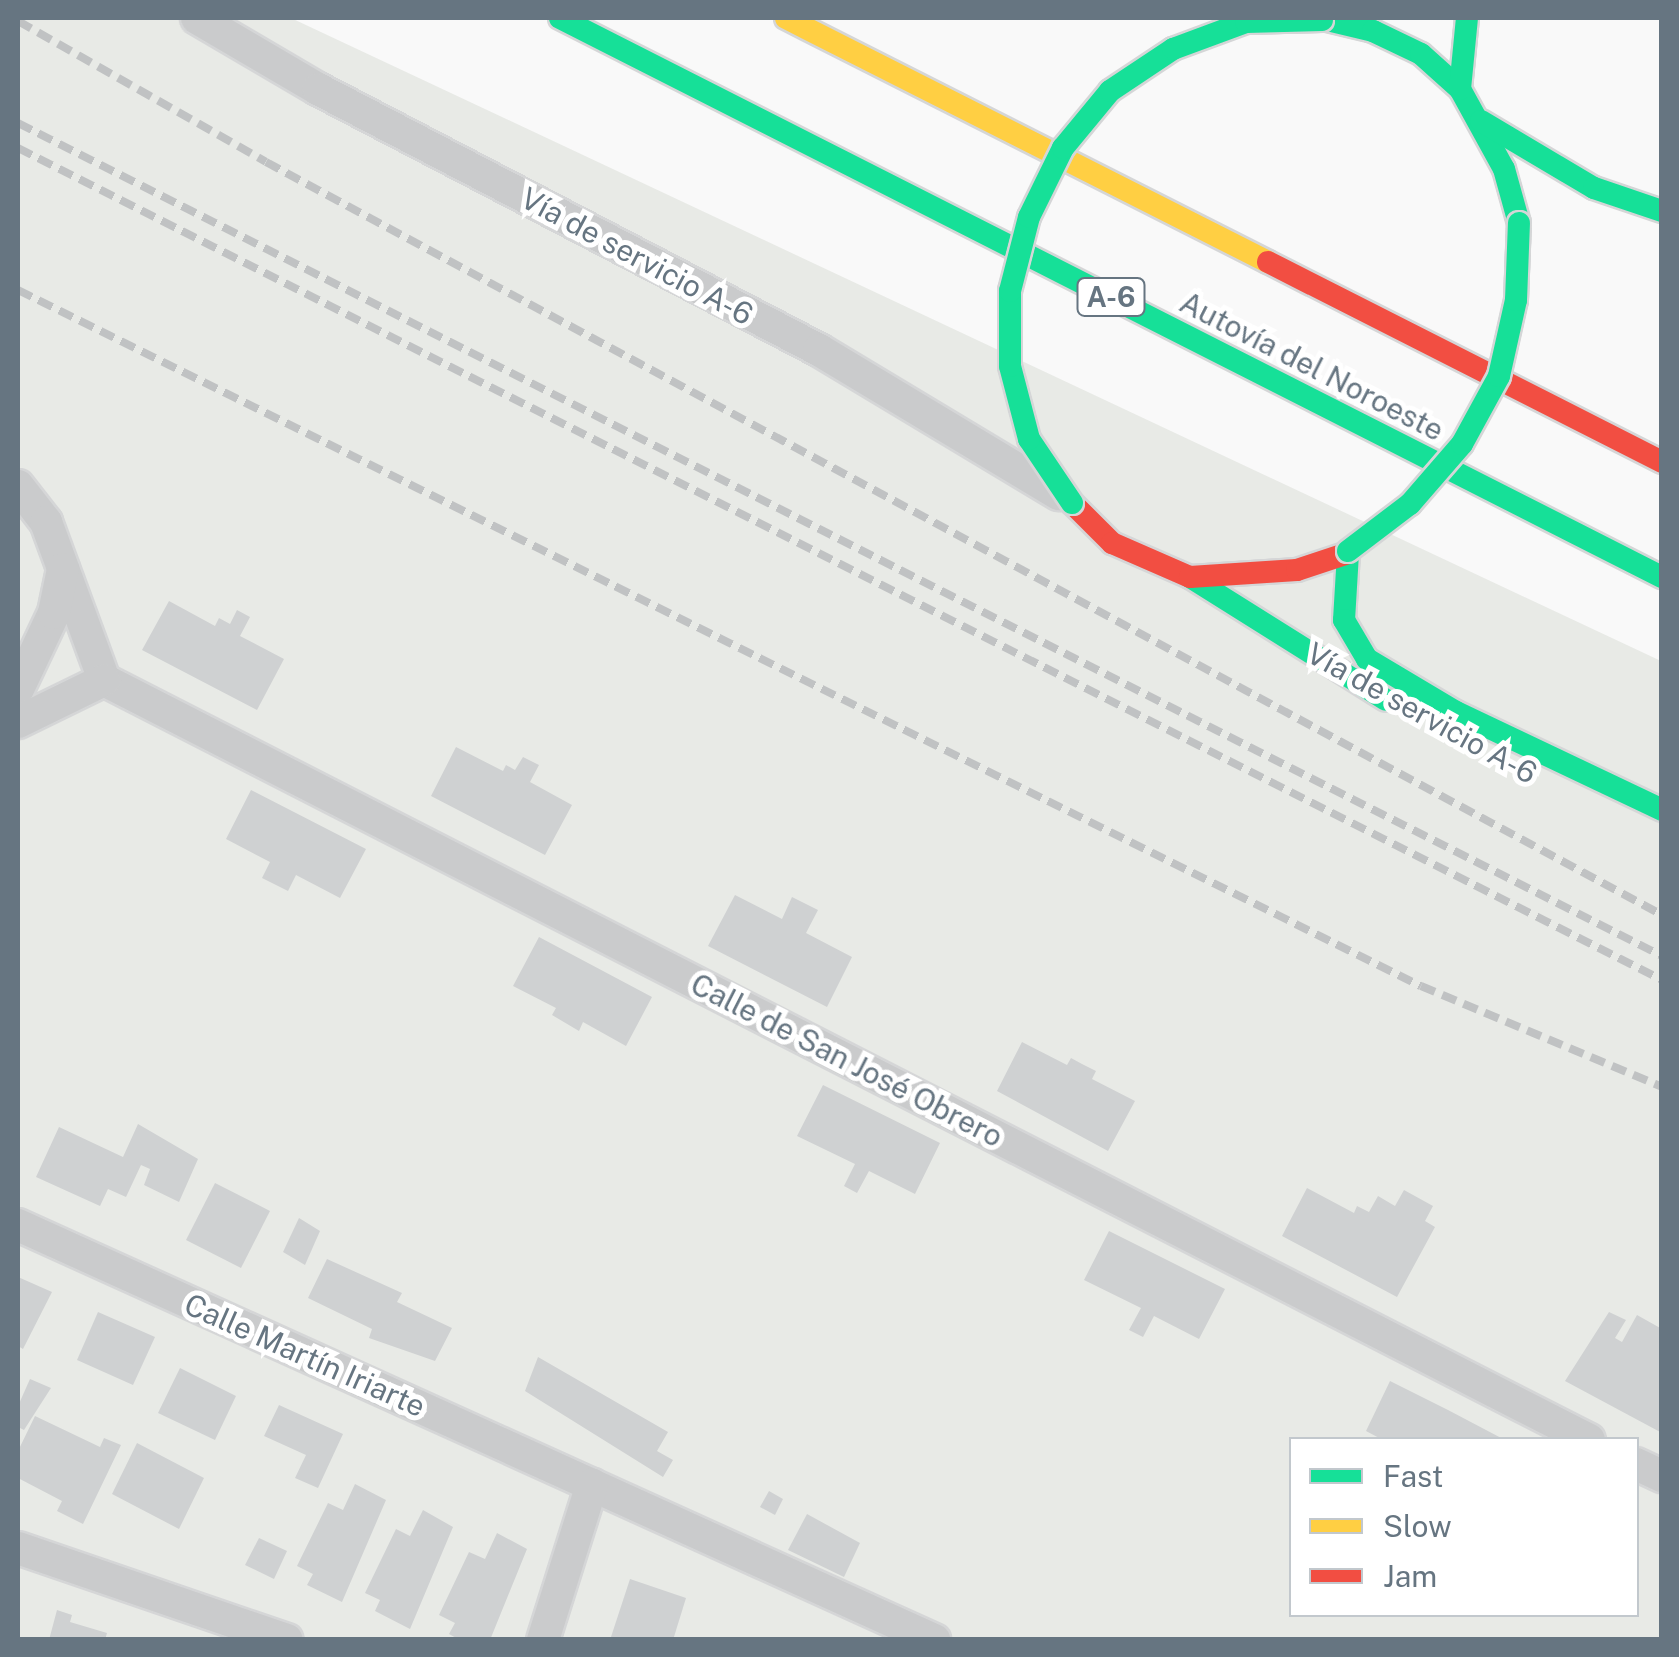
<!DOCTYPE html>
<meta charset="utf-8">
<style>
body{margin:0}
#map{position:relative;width:1679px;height:1657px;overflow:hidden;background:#f9f9f9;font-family:"Public Sans",sans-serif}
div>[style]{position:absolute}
.green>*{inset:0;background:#e8eae6}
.building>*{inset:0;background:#cfd1d2}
.roads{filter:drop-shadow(2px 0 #d5d6d7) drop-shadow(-2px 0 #d5d6d7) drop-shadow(0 2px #d5d6d7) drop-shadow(0 -2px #d5d6d7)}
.street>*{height:32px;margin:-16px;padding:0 16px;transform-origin:16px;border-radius:16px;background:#cacbcc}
.fast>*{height:22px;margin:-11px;padding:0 11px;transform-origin:11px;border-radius:11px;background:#16e098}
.slow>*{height:22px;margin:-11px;padding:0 11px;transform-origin:11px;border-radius:11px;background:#ffcf43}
.jam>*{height:22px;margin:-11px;padding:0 11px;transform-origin:11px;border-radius:11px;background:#f24e42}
.rail>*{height:8px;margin-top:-4px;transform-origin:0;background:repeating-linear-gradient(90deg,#c0c2c3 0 15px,transparent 0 23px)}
.bridges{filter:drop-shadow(2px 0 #d5d6d7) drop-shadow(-2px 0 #d5d6d7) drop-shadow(0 2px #d5d6d7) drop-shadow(0 -2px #d5d6d7)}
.fast-bridge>*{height:22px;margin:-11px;padding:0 11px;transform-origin:11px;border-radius:11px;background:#16e098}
span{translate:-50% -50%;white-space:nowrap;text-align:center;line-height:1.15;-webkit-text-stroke:10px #fff;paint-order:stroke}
.shield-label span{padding:2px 8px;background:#fff;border:2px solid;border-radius:8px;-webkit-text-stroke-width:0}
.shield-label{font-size:28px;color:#667581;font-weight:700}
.street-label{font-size:30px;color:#667581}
.frame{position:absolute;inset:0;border:20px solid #667581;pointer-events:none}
.legend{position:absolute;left:1289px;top:1437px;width:350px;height:180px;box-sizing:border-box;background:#fff;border:2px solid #c2c8cd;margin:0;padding:12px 18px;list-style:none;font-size:30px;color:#667581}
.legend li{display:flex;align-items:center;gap:20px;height:50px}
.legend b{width:50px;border:2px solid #c2c8cd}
</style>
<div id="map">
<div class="green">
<div style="clip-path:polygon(evenodd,18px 18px,291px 18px,1661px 661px,1661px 1639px,18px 1639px,18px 18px,1292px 1440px,1636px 1440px,1636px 1614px,1292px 1614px,1292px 1440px)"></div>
</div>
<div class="building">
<div style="clip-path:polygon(169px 601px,215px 626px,219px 618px,230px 624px,237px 610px,250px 617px,240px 636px,284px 659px,257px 710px,142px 650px)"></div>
<div style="clip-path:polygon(456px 747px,503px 771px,506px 765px,515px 770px,523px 757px,539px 765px,530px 782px,572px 805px,545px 855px,431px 796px)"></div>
<div style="clip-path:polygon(251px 790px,366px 849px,340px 898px,296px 875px,288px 891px,262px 878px,270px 862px,226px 839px)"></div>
<div style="clip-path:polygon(735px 895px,782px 919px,792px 897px,818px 910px,806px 933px,852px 957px,827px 1007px,708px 946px)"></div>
<div style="clip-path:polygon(539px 937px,652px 997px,626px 1046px,583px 1022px,579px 1031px,552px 1015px,556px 1008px,513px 986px)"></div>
<div style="clip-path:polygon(1022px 1042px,1067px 1065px,1071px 1058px,1082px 1064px,1096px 1071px,1092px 1079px,1135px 1101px,1108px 1151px,997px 1091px)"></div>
<div style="clip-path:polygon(823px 1085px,940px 1143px,915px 1194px,869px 1171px,857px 1193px,844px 1186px,855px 1164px,797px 1136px)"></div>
<div style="clip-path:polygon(138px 1124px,198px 1159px,179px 1202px,144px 1185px,150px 1169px,141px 1165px,126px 1197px,108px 1189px,100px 1206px,36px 1177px,59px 1127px,123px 1157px)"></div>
<div style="clip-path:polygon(215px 1183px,270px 1211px,241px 1268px,186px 1240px)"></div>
<div style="clip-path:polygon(1307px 1188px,1354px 1213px,1357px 1206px,1369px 1212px,1378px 1196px,1395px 1206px,1404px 1190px,1433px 1206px,1425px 1221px,1435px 1227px,1397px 1297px,1282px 1236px)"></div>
<div style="clip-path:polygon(299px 1218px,320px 1231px,305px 1265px,283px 1252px)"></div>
<div style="clip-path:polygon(1109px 1231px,1225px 1289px,1199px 1339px,1154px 1316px,1143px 1337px,1129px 1330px,1141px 1308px,1084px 1280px)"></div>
<div style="clip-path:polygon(327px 1259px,402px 1293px,397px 1302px,452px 1328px,435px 1361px,369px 1338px,372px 1329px,308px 1298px)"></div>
<div style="clip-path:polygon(18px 1277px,52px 1292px,23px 1349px,18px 1346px)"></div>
<div style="clip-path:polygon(98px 1312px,155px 1337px,133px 1385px,77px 1360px)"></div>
<div style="clip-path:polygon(1609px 1312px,1626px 1320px,1615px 1338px,1622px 1342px,1637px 1315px,1662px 1329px,1662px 1433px,1565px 1381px)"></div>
<div style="clip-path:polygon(538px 1357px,668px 1432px,657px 1451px,673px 1460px,663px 1477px,525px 1391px)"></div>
<div style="clip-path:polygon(180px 1368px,236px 1396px,215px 1440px,158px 1413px)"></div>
<div style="clip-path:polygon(30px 1379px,51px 1388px,24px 1430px,18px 1427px,18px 1406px)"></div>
<div style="clip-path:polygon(1390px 1381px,1448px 1410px,1505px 1440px,1383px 1440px,1366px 1431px)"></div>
<div style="clip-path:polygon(279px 1405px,343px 1434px,318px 1488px,295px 1478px,306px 1455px,264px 1436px)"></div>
<div style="clip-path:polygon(35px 1416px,100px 1447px,104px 1438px,121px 1445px,83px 1524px,57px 1511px,62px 1501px,18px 1478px,18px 1451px)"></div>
<div style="clip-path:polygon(137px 1443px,204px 1478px,179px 1529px,112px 1494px)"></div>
<div style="clip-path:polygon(355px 1484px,386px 1500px,342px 1602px,307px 1585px,313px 1574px,297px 1566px,328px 1503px,343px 1510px)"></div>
<div style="clip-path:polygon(769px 1491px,783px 1499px,775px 1515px,760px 1507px)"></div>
<div style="clip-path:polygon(423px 1510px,453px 1527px,410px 1629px,375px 1611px,380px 1600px,365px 1593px,396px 1529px,410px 1536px)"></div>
<div style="clip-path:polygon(807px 1514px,860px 1543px,844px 1577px,788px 1550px)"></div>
<div style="clip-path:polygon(497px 1533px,527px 1549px,490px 1640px,460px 1640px,449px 1634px,455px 1623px,439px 1615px,469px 1552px,485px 1559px)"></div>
<div style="clip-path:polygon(259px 1538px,287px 1551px,274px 1579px,245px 1565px)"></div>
<div style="clip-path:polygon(630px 1579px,686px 1598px,673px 1640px,610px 1640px)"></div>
<div style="clip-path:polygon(57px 1610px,72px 1615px,70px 1622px,107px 1633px,105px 1640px,49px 1640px)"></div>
</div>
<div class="roads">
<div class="street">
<div style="left:197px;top:18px;width:140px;rotate:30.4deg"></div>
<div style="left:318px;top:89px;width:565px;rotate:27.52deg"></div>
<div style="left:819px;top:350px;width:280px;rotate:31deg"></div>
<div style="left:18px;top:486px;width:46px;rotate:52.1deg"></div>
<div style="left:46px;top:522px;width:168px;rotate:69.8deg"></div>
<div style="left:104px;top:680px;width:1668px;rotate:27.1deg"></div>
<div style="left:18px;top:689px;width:84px;rotate:-64.7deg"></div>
<div style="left:54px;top:613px;width:45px;rotate:-78.4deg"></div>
<div style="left:18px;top:722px;width:96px;rotate:-26deg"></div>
<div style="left:18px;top:1225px;width:1006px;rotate:24.37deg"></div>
<div style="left:1636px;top:1464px;width:29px;rotate:25deg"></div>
<div style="left:18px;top:1548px;width:284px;rotate:18.9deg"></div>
<div style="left:543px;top:1640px;width:163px;rotate:-72.5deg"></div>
</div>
<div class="fast">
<div style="left:560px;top:18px;width:1236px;rotate:26.9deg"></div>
<div style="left:1319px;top:18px;width:56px;rotate:13.5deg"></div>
<div style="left:1373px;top:31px;width:53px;rotate:25.6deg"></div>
<div style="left:1421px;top:54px;width:52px;rotate:41.9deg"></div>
<div style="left:1460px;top:89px;width:91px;rotate:61.2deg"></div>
<div style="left:1504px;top:169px;width:56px;rotate:74.5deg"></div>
<div style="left:1460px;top:89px;width:71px;rotate:-84.4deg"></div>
<div style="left:1481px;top:121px;width:131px;rotate:30.7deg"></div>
<div style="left:1594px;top:188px;width:72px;rotate:18.7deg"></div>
<div style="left:1348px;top:553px;width:67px;rotate:93.4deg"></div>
<div style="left:1344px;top:620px;width:45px;rotate:59.5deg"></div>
<div style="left:1367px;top:659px;width:104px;rotate:30.8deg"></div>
<div style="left:1456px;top:712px;width:228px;rotate:25.4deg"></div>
<div style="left:1190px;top:577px;width:231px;rotate:32.1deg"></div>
</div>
<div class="slow">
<div style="left:786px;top:18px;width:540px;rotate:26.85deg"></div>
</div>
<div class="jam">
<div style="left:1268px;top:262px;width:442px;rotate:26.9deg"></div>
<div style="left:1072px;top:503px;width:57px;rotate:45deg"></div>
<div style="left:1112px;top:543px;width:85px;rotate:23.6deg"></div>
<div style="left:1190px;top:577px;width:107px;rotate:-3.7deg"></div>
<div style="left:1297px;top:570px;width:54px;rotate:-18.4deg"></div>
</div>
</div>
<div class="rail">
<div style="left:18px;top:21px;width:285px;rotate:29.6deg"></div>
<div style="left:266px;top:162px;width:1586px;rotate:28.34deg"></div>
<div style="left:18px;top:123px;width:1843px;rotate:26.87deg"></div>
<div style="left:18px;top:148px;width:1843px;rotate:26.84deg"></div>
<div style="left:18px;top:290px;width:1566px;rotate:26.39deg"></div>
<div style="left:1421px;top:986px;width:261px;rotate:22.7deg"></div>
</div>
<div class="bridges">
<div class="fast-bridge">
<div style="left:1072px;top:503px;width:77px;rotate:-123.9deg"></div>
<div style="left:1029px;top:439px;width:75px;rotate:-104.6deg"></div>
<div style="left:1010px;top:366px;width:75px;rotate:-90deg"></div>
<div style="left:1010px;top:291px;width:76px;rotate:-75.6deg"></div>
<div style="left:1029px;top:217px;width:77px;rotate:-63.8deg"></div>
<div style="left:1063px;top:148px;width:74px;rotate:-50.5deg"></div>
<div style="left:1110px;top:91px;width:76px;rotate:-33.7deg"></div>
<div style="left:1173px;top:49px;width:78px;rotate:-20.3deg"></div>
<div style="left:1246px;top:22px;width:76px;rotate:-1.5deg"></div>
<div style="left:1348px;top:551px;width:78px;rotate:-37.2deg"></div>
<div style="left:1410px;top:504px;width:79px;rotate:-49.1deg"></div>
<div style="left:1462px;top:444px;width:77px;rotate:-61.4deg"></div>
<div style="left:1499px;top:376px;width:78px;rotate:-77.4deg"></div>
<div style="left:1516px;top:300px;width:77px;rotate:-87.8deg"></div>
</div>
</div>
<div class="shield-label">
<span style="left:1111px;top:297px">A-6</span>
</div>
<div class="street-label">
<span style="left:637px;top:256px;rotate:28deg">Vía de servicio A-6</span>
<span style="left:1312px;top:366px;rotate:27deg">Autovía del Noroeste</span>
<span style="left:1422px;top:713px;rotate:29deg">Vía de servicio A-6</span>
<span style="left:847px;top:1060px;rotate:27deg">Calle de San José Obrero</span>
<span style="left:305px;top:1355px;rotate:24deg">Calle Martín Iriarte</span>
</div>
<div class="frame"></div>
<ul class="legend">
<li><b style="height:12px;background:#16e098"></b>Fast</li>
<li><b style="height:12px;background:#ffcf43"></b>Slow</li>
<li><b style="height:12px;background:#f24e42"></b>Jam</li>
</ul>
</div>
